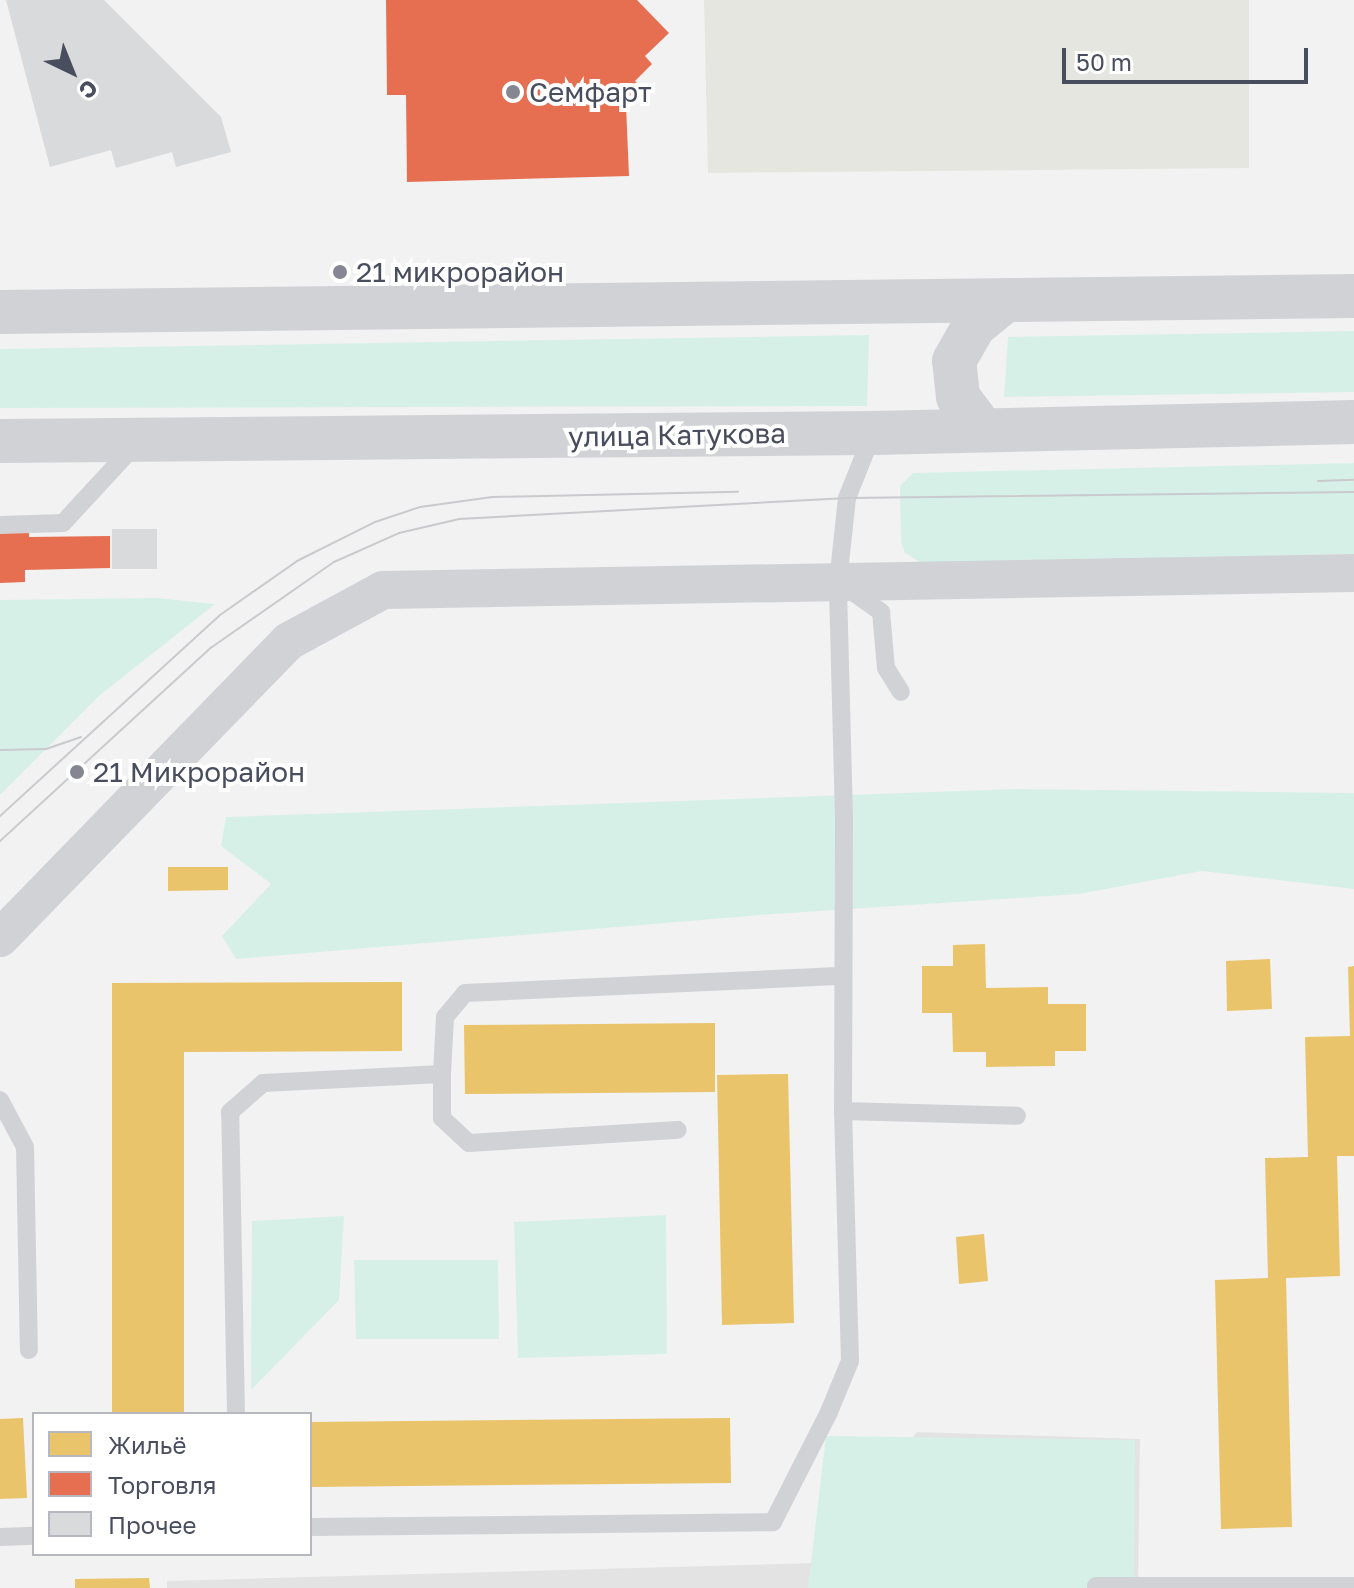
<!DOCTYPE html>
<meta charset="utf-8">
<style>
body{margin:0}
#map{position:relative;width:1354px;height:1588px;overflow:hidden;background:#f2f2f2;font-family:"Golos Text",sans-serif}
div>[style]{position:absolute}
.commercial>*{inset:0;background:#e6e6e0}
.education>*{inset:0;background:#e4e3e4}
.green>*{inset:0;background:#d7f0e7}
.homes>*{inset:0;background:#e9c46a}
.shops>*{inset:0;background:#e76f51}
.building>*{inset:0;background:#d9dadc}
.service>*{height:18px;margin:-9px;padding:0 9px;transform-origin:9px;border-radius:9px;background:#d0d2d5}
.minor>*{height:38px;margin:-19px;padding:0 19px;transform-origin:19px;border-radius:19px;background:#d0d2d5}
.secondary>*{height:44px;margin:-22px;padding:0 22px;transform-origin:22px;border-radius:22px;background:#d1d2d5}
.tram>*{height:2px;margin:-1px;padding:0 1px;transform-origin:1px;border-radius:1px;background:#c9cacd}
.dots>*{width:22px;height:22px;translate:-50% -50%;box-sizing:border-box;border:4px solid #fff;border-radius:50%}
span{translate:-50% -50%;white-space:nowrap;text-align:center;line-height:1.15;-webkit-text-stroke:8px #fff;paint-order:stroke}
.poi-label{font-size:28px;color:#494e5e}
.left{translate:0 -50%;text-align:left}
.street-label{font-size:28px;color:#494e5e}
.legend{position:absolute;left:32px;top:1412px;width:280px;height:144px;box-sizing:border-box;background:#fff;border:2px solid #b6b8bf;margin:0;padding:10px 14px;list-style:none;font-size:24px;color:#494e5e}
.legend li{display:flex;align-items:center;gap:16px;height:40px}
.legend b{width:40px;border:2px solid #b6b8bf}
.north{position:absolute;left:32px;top:32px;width:80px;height:80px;-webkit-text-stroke:6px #fff;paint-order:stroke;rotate:137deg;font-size:22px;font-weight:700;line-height:32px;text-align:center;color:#494e5e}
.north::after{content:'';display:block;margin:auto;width:28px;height:36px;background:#494e5e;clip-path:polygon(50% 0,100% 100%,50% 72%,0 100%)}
.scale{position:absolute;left:1062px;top:48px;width:246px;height:36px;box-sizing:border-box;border:4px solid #494e5e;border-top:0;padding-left:10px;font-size:24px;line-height:28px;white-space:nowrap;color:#494e5e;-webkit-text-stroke:6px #fff;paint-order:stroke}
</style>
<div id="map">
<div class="commercial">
<div style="clip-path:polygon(704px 0,1249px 0,1249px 168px,708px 173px)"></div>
</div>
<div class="education">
<div style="clip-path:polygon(917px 1432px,1140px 1439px,1138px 1588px,167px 1588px,167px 1581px,816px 1563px)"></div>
</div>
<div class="green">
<div style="clip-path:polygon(1354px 331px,1354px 392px,1004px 397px,1008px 337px)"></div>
<div style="clip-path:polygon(869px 335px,867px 406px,0 408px,0 349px)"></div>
<div style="clip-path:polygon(1354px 463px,1354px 554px,921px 563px,905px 553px,901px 542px,900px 486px,913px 473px)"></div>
<div style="clip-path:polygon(157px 598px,215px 604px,99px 696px,0 795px,0 600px)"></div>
<div style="clip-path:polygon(1016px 789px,1354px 793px,1354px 889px,1202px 871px,1079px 894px,774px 914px,236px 959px,222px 936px,271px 884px,221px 846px,226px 817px)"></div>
<div style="clip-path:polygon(666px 1215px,667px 1354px,518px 1358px,514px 1222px)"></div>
<div style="clip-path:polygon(344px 1216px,339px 1300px,251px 1390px,252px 1221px)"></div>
<div style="clip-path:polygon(354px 1260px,498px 1260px,499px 1339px,356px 1339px)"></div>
<div style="clip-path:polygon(826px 1436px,1135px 1440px,1134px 1588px,808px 1588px)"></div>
</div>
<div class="homes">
<div style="clip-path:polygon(168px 867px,228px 867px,228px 890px,168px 891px)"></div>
<div style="clip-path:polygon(985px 944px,986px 988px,1048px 987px,1048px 1004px,1086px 1004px,1086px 1051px,1055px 1051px,1055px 1066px,986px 1067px,986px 1052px,953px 1052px,952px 1013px,922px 1013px,922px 966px,953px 966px,953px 945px)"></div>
<div style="clip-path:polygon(1270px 959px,1272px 1009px,1227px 1011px,1226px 961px)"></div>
<div style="clip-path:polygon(1354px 966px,1354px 1156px,1337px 1156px,1340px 1276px,1286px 1278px,1292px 1527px,1221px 1529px,1215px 1280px,1268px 1278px,1265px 1158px,1308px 1157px,1305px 1037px,1350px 1036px,1348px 967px)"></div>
<div style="clip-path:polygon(402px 982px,402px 1051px,184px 1052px,184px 1414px,112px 1414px,112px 983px)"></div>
<div style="clip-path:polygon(715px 1023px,715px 1092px,465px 1094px,464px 1025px)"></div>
<div style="clip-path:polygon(788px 1074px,794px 1323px,722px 1325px,717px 1075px)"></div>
<div style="clip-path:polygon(984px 1234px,988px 1281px,959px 1284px,956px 1237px)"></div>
<div style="clip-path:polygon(23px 1418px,27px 1498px,0 1499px,0 1419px)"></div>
<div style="clip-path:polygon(730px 1418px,731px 1483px,310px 1487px,310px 1422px)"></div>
<div style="clip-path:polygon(149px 1578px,150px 1588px,75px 1588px,75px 1579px)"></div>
</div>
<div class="shops">
<div style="clip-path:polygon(386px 0,637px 0,669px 33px,645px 56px,652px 64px,635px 81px,643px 89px,626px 105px,629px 176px,407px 182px,406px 95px,387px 95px)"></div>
<div style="clip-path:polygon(29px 523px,29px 537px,110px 536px,110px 568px,25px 570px,25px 582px,0 583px,0 524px)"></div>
</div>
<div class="building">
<div style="clip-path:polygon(6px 0,104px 0,221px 117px,231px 152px,176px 167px,172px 152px,116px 168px,111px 150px,50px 167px)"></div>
<div style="clip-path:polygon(112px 529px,157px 529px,157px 569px,112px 569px)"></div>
</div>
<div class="service">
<div style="left:0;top:525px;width:63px;rotate:-1.8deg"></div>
<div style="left:63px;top:523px;width:106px;rotate:-47.3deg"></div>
<div style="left:847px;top:588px;width:42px;rotate:35.2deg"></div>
<div style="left:881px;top:612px;width:56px;rotate:84.9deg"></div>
<div style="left:886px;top:668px;width:28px;rotate:58deg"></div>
<div style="left:442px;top:1074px;width:44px;rotate:90deg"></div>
<div style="left:442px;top:1118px;width:37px;rotate:43deg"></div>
<div style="left:469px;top:1143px;width:209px;rotate:-3.6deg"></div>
<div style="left:0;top:1100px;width:53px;rotate:62deg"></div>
<div style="left:25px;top:1147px;width:203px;rotate:88.9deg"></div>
<div style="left:843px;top:1111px;width:174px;rotate:1.6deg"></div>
<div style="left:236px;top:1414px;width:302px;rotate:-91.1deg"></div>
<div style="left:230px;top:1112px;width:44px;rotate:-41.3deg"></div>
<div style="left:263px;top:1083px;width:179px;rotate:-2.9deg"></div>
<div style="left:442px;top:1074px;width:57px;rotate:-87deg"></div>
<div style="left:445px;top:1017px;width:31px;rotate:-50deg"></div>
<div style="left:465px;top:993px;width:378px;rotate:-2.6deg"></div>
<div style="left:310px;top:1527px;width:463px;rotate:-0.6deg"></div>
<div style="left:773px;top:1522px;width:123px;rotate:-63deg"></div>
<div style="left:829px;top:1412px;width:55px;rotate:-67.6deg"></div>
<div style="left:850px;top:1361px;width:250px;rotate:-91.6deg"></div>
<div style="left:843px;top:1111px;width:293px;rotate:-89.8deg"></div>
<div style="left:844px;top:818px;width:236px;rotate:-91.5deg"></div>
<div style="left:838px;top:582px;width:84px;rotate:-83.9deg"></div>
<div style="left:847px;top:498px;width:70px;rotate:-68.2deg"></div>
<div style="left:0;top:1537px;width:34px;rotate:-2deg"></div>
<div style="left:1096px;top:1586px;width:258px"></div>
</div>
<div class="minor">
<div style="left:0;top:938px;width:414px;rotate:-45.8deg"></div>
<div style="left:289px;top:641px;width:107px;rotate:-28.5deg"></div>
<div style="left:383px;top:590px;width:971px;rotate:-1deg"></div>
</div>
<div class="secondary">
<div style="left:0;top:312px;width:1354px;rotate:-0.68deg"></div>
<div style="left:983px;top:430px;width:41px;rotate:-127.1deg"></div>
<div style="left:958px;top:397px;width:36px;rotate:-96deg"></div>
<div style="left:954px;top:361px;width:40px;rotate:-60.3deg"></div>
<div style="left:974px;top:326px;width:41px;rotate:-39.1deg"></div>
<div style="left:0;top:441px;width:873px;rotate:-0.53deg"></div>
<div style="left:873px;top:433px;width:481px;rotate:-1.3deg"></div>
</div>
<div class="tram">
<div style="left:1318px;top:481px;width:36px;rotate:-2deg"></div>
<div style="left:0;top:750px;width:46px;rotate:-1.2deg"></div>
<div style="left:46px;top:749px;width:37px;rotate:-19deg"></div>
<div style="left:0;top:816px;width:298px;rotate:-42.4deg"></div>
<div style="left:220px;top:615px;width:94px;rotate:-35deg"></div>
<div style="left:297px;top:561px;width:87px;rotate:-26.6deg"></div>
<div style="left:375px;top:522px;width:47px;rotate:-18.4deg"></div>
<div style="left:420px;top:507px;width:73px;rotate:-7.9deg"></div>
<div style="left:492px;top:497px;width:246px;rotate:-1.2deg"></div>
<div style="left:0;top:841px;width:287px;rotate:-42.5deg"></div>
<div style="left:212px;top:647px;width:149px;rotate:-34.9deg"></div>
<div style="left:334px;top:562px;width:71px;rotate:-24deg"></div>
<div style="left:399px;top:533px;width:62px;rotate:-13.1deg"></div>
<div style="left:459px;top:519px;width:389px;rotate:-3.1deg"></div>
<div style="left:847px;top:498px;width:507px;rotate:-0.68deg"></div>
</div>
<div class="dots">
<div style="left:513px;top:92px;background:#848792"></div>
<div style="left:340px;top:272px;background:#848792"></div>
<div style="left:77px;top:772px;background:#848792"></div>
</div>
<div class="poi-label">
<span class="left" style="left:529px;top:92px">Семфарт</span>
<span class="left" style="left:356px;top:272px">21 микрорайон</span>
<span class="left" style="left:93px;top:772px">21 Микрорайон</span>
</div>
<div class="street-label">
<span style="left:677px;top:435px;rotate:-1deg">улица Катукова</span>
</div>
<ul class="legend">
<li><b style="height:22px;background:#e9c46a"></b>Жильё</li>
<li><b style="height:22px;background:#e76f51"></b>Торговля</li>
<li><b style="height:22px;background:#d9dadc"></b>Прочее</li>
</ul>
<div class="north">С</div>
<div class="scale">50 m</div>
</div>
